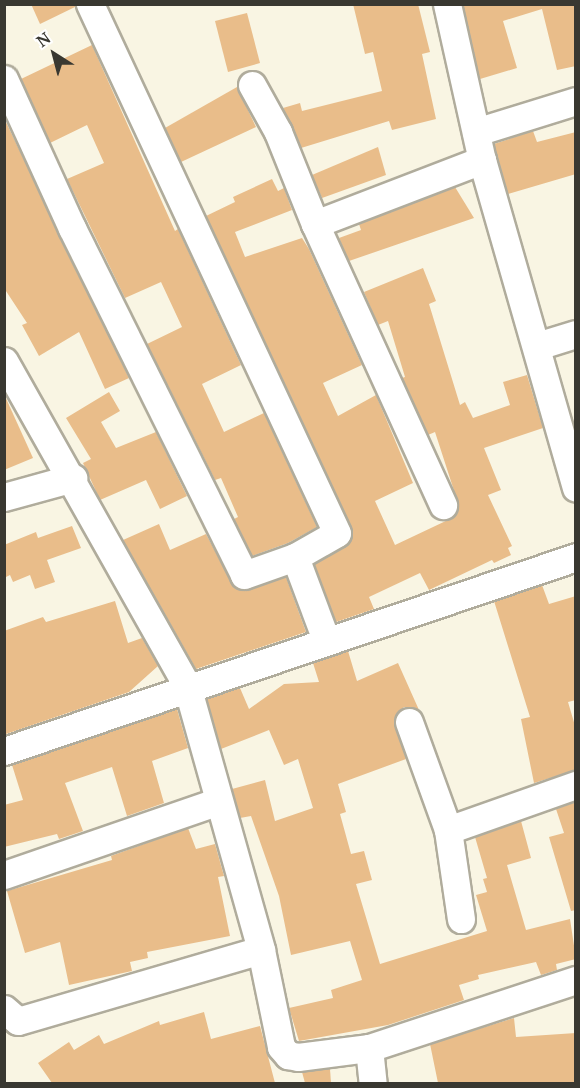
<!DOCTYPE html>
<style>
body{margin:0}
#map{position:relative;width:580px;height:1088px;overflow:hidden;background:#f9f5e3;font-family:"Noto Serif",serif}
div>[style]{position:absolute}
.building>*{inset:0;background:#e9bd8a}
.roads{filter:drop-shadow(2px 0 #b0ac9c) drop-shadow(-2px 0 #b0ac9c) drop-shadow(0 2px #b0ac9c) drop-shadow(0 -2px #b0ac9c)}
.minor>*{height:27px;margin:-13.5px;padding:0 13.5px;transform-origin:13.5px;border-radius:13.5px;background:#fff}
span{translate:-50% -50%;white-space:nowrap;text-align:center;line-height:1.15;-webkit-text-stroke:4.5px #fff;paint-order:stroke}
.frame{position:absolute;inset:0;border:6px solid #393831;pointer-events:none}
.north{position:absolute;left:24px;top:24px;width:60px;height:60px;-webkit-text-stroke:4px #fff;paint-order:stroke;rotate:324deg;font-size:16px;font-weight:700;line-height:24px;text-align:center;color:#393831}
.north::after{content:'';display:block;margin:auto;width:21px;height:27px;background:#393831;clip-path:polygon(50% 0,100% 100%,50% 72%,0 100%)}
</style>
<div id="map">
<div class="building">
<div style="clip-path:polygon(31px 4px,75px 4px,75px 7px,40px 24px)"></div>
<div style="clip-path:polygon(353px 4px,418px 4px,430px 52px,422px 54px,436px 119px,392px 130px,389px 121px,301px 148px,283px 108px,300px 103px,302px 111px,382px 91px,373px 52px,365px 54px)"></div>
<div style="clip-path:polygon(463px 4px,576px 4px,576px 66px,557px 70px,542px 9px,503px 21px,517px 68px,480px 79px)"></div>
<div style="clip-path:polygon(247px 13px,260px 63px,228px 72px,215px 21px)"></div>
<div style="clip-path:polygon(92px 45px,175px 231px,178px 229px,241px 365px,202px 384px,224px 432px,264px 413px,317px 527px,288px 543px,252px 556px,234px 519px,238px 517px,221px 478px,215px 480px,147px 344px,182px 327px,161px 282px,125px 298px,67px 179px,104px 163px,87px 125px,50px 143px,21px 79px)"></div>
<div style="clip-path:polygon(237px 87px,256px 127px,181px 162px,165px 128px)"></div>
<div style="clip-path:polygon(4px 118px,129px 378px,105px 389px,79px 332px,39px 356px,22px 325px,27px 323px,4px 288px)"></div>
<div style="clip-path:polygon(533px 131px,537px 142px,576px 132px,576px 174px,508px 194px,494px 144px)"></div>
<div style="clip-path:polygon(378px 147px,386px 175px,322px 198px,312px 175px)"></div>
<div style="clip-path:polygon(272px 179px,278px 191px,284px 188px,292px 210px,235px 232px,245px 257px,302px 238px,309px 249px,362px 365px,323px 383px,338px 416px,376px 395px,413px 483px,375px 501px,395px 545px,450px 519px,459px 506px,435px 432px,428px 435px,402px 378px,405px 377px,388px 321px,378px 325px,364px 292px,423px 268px,436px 301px,429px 304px,460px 405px,465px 402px,473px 418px,510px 405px,503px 382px,527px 375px,543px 428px,484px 448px,501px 490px,488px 495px,512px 546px,508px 548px,511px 555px,494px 563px,492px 560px,429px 590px,420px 573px,369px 597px,374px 609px,336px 622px,314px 564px,350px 542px,351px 526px,206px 216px,235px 202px,233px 197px)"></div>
<div style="clip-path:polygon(455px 187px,474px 218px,349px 261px,339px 238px,361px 230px,359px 224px)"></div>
<div style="clip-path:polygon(109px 392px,120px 411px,101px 422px,116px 448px,156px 432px,187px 496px,160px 509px,146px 480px,100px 500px,83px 463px,91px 459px,66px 418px)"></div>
<div style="clip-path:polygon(4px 394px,33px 458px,4px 470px)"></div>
<div style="clip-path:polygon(159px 524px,170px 550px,206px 534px,235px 588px,249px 590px,286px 577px,306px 632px,196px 669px,123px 540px)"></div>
<div style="clip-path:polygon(72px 526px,81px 548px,47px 560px,55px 582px,35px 589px,30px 575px,13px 582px,10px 575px,4px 578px,4px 545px,36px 532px,38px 538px)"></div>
<div style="clip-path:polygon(542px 585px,549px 604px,576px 596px,576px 700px,568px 702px,576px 729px,576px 770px,534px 783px,521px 719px,530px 717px,494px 601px)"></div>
<div style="clip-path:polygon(115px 601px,128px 643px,142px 638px,158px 666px,129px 692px,6px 734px,4px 631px,43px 617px,46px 622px)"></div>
<div style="clip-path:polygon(348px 651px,357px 681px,398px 663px,419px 710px,404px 707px,394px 719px,406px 759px,338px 784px,346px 812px,340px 814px,351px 854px,364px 851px,372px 880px,356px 884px,380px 964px,487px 931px,476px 895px,487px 892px,483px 879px,487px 878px,475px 837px,521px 821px,531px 858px,507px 865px,526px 930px,570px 919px,576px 959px,556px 964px,557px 970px,541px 975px,536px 962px,478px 975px,479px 979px,459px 985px,464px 1000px,388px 1025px,299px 1041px,289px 1008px,333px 998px,331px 990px,362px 980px,350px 941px,291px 955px,279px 896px,251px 816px,240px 818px,232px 789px,265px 780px,275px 821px,313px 808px,298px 759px,284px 765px,269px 730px,221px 749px,207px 699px,240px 688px,249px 709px,284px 684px,319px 682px,313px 663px)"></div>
<div style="clip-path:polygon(177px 709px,188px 748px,152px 761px,164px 803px,127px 816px,112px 767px,65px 783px,83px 831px,59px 839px,57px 834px,4px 847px,4px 805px,23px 800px,12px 765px)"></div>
<div style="clip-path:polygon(576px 802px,576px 910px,571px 911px,549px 837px,564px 833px,556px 809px)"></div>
<div style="clip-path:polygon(188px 828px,196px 849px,215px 844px,224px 876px,218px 877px,230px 936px,147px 952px,148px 958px,130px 962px,132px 971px,69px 985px,60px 942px,25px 953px,7px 891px,112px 860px,111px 856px)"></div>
<div style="clip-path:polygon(204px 1012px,211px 1039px,260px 1026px,275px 1083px,52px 1083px,38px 1063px,69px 1042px,74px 1050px,99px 1035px,104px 1044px,159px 1021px,160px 1025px)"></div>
<div style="clip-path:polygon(514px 1018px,516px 1037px,576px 1033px,576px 1083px,438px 1083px,430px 1044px)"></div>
<div style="clip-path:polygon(330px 1069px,331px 1083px,305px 1083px,302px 1072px)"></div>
</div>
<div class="roads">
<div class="minor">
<div style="left:447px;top:4px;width:160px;rotate:77.4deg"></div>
<div style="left:482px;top:160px;width:341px;rotate:74deg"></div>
<div style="left:4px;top:79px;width:164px;rotate:65.5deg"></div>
<div style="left:72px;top:228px;width:387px;rotate:63.6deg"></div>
<div style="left:244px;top:575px;width:54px;rotate:-19.4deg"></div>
<div style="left:295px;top:557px;width:48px;rotate:-29.7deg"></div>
<div style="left:337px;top:533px;width:584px;rotate:-115.03deg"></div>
<div style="left:252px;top:85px;width:54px;rotate:61deg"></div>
<div style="left:278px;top:132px;width:99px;rotate:68.1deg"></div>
<div style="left:315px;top:224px;width:309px;rotate:65.5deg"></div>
<div style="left:476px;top:132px;width:105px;rotate:-17.2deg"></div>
<div style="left:315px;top:224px;width:179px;rotate:-21deg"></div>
<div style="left:537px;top:346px;width:41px;rotate:-17.1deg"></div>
<div style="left:4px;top:361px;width:373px;rotate:60.6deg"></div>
<div style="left:187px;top:686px;width:274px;rotate:74.3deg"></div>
<div style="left:261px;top:950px;width:99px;rotate:78.3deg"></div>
<div style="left:281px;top:1047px;width:11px;rotate:49deg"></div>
<div style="left:288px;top:1055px;width:10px;rotate:11deg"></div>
<div style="left:298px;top:1057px;width:72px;rotate:-7.2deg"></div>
<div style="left:369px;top:1048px;width:218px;rotate:-18.2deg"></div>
<div style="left:4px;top:497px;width:72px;rotate:-15.4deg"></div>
<div style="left:295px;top:557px;width:89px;rotate:69.5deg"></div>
<div style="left:409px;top:722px;width:115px;rotate:70.1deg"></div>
<div style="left:448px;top:830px;width:90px;rotate:81.7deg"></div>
<div style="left:4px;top:751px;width:604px;rotate:-18.73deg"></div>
<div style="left:448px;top:830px;width:136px;rotate:-19.4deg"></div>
<div style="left:4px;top:875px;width:227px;rotate:-19deg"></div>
<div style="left:4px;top:1009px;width:18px;rotate:41deg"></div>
<div style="left:18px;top:1021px;width:253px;rotate:-16.3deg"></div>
<div style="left:369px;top:1048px;width:36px;rotate:84deg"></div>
</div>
</div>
<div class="frame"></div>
<div class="north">N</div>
</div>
